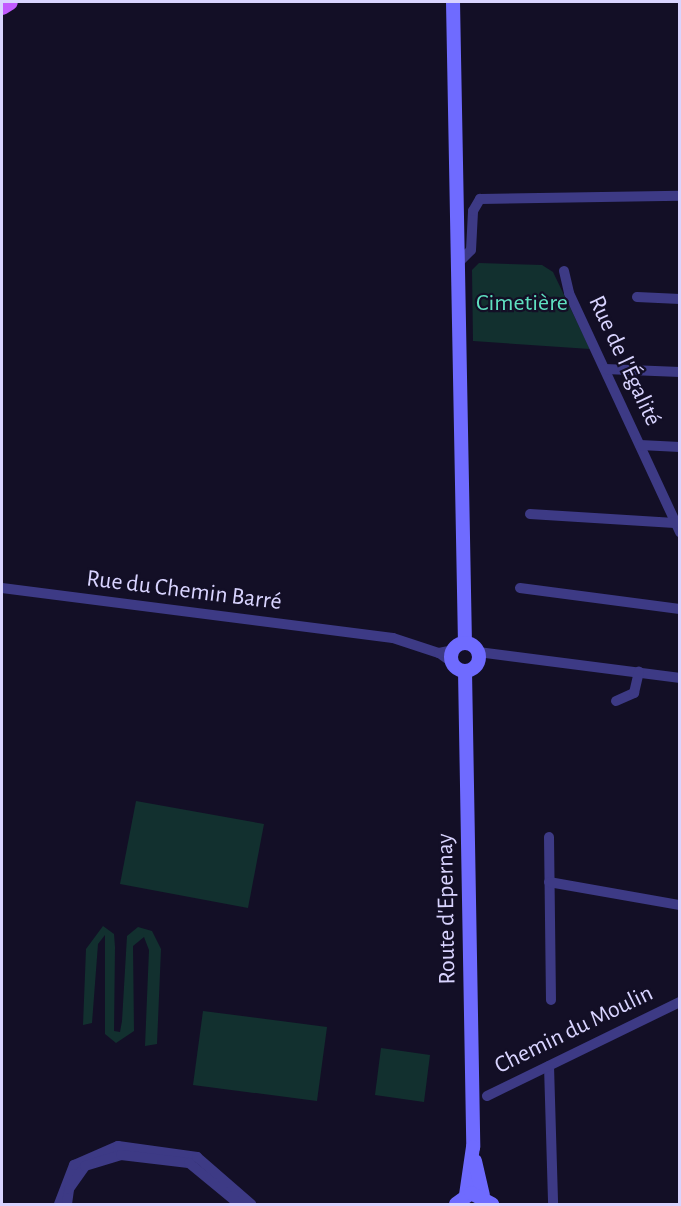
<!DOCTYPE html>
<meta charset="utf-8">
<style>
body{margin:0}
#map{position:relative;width:681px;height:1206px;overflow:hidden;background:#130f26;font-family:"Alegreya Sans",sans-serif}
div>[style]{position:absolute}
.green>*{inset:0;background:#12302f}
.street>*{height:10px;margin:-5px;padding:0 5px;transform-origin:5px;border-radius:5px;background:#3d3a85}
.secondary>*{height:14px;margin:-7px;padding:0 7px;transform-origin:7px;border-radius:7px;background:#6f6bff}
.secondary>.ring{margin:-7px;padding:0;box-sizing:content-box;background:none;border:14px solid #6f6bff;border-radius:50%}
.primary>*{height:15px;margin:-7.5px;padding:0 7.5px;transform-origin:7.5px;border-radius:7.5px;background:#c25bff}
span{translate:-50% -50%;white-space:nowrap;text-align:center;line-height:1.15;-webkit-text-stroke:4.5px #130f26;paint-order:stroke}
.park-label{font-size:24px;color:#5fe0c0}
.street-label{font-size:24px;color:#d9d4ff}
.frame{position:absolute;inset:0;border:3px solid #d9d4ff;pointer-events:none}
</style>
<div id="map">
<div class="green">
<div style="clip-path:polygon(479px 263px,542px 265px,553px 272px,590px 349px,473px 341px,472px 270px)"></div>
<div style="clip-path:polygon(136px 801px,264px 824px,248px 908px,120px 884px)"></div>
<div style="clip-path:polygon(103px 926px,114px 934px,115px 947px,114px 1031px,120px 1032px,122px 1021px,127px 936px,138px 927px,152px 931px,161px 949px,157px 1044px,145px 1046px,149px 950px,144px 937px,133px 946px,134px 1031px,116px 1043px,105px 1034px,105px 935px,98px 944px,92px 1023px,83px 1025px,86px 949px)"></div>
<div style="clip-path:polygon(203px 1011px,327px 1027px,317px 1101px,193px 1085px)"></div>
<div style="clip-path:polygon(381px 1048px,430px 1055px,424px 1102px,375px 1095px)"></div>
</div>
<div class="street">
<div style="left:458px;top:263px;width:18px;rotate:-45deg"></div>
<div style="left:471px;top:250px;width:39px;rotate:-87deg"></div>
<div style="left:473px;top:211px;width:14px;rotate:-60deg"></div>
<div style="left:480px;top:199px;width:200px;rotate:-0.9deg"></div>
<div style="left:564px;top:271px;width:23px;rotate:77deg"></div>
<div style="left:569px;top:293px;width:264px;rotate:65.1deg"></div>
<div style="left:637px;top:297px;width:43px;rotate:2.7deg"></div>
<div style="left:605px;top:369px;width:75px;rotate:2.3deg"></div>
<div style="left:640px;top:445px;width:40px;rotate:2.9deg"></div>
<div style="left:530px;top:514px;width:145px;rotate:3.6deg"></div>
<div style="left:2px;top:588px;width:394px;rotate:7.3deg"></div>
<div style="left:393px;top:638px;width:48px;rotate:18.1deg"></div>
<div style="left:520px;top:588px;width:161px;rotate:7.5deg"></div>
<div style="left:478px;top:652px;width:204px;rotate:7.3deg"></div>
<div style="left:453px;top:663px;width:17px;rotate:-144deg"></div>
<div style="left:439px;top:653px;width:14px;rotate:-12deg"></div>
<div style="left:616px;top:701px;width:20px;rotate:-24deg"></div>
<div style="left:634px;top:693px;width:22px;rotate:-77deg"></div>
<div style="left:549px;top:837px;width:163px;rotate:89.3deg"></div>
<div style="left:549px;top:882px;width:133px;rotate:10deg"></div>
<div style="left:549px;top:1066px;width:138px;rotate:88.3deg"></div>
<div style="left:487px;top:1096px;width:215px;rotate:-26deg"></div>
<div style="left:59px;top:1204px;width:42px;rotate:-69deg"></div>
<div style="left:74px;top:1165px;width:48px;rotate:-23.4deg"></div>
<div style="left:118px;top:1146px;width:80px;rotate:7.9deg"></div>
<div style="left:197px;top:1157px;width:72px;rotate:41deg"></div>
<div style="left:67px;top:1204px;width:15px;rotate:-82deg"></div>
<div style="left:69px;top:1189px;width:28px;rotate:-55deg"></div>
<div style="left:85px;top:1166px;width:38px;rotate:-17deg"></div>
<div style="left:121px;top:1155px;width:68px;rotate:6.7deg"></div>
<div style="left:189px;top:1163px;width:65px;rotate:39.4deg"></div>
</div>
<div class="secondary">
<div style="left:453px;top:2px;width:641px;rotate:88.93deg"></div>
<div class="ring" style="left:451px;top:643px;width:14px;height:14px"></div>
<div style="left:465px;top:671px;width:476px;rotate:89deg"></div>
<div style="left:473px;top:1147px;width:49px;rotate:98.3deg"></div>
<div style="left:475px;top:1161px;width:35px;rotate:77deg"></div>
<div style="left:456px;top:1204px;width:19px;rotate:-36deg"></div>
<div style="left:471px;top:1193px;width:24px;rotate:28deg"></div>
</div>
<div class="primary">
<div style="left:2px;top:7px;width:9px;rotate:-32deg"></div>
</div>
<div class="park-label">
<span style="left:522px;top:304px">Cimetière</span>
</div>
<div class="street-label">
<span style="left:624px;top:361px;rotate:65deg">Rue de l'Égalité</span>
<span style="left:184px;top:591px;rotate:7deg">Rue du Chemin Barré</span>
<span style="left:447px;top:909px;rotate:-91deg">Route d'Epernay</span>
<span style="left:574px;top:1030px;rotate:-26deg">Chemin du Moulin</span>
</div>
<div class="frame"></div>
</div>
